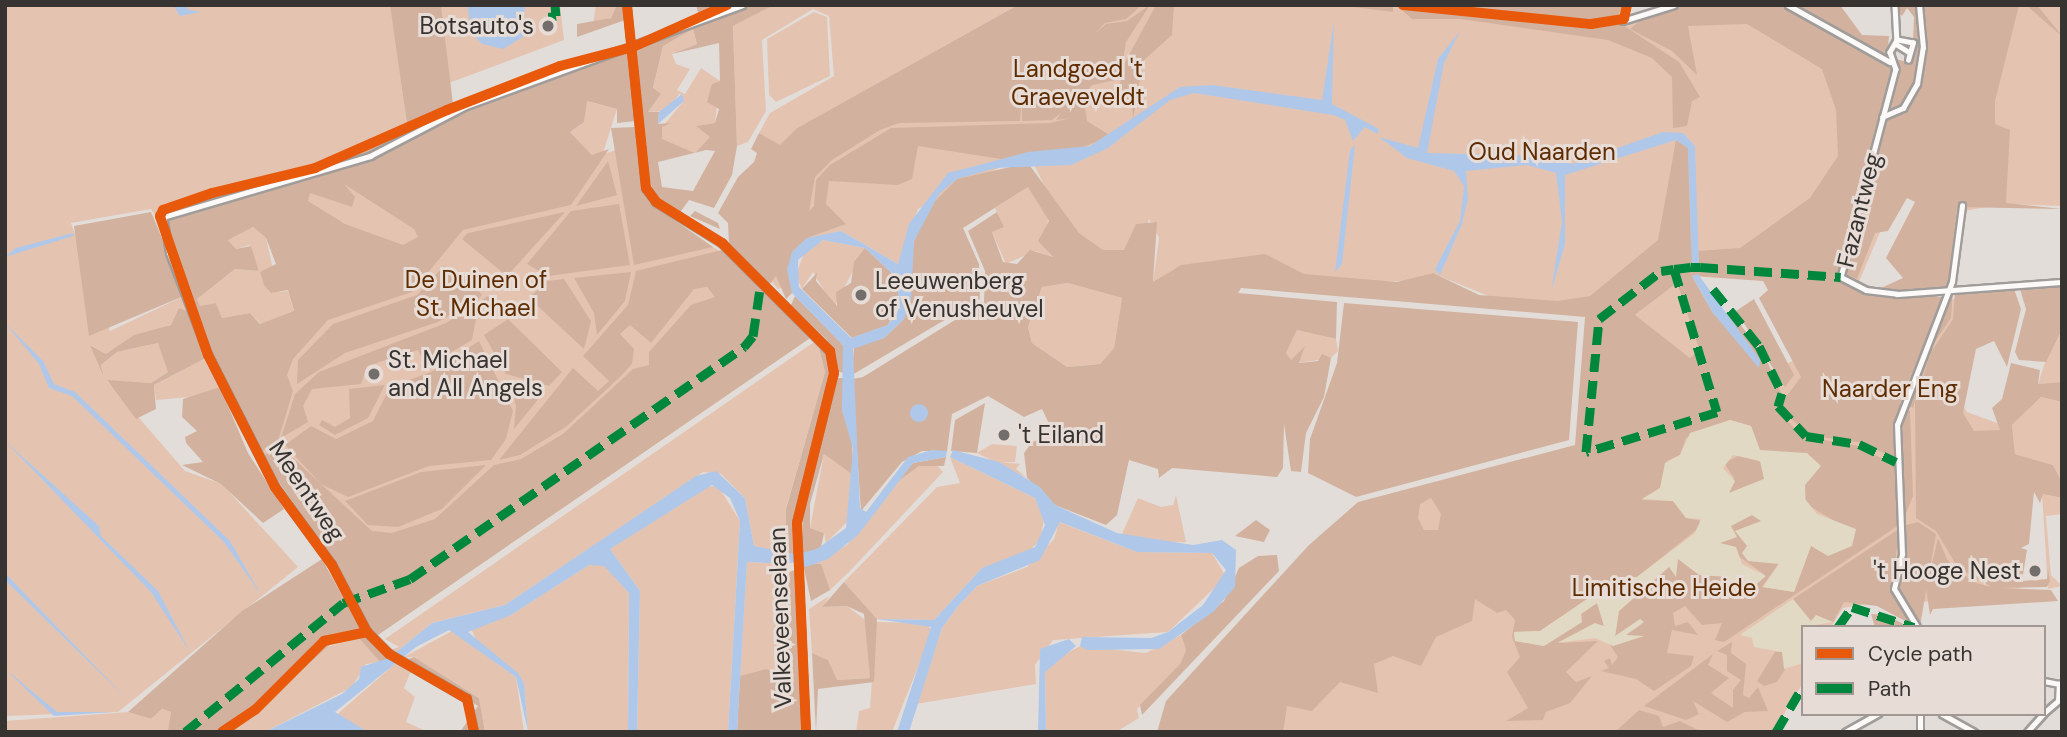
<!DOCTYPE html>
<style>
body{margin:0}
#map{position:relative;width:2067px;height:737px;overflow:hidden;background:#e3ddda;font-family:"DM Sans",sans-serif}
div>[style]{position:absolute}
.green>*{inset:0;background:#e4c4b1}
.forest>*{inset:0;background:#d2b29e}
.sand>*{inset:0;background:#e1d9c3}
.water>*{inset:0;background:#afc8ea}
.round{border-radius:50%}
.roads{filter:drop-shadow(2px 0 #a09c9a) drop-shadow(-2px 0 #a09c9a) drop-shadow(0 2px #a09c9a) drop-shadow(0 -2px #a09c9a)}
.street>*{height:4.5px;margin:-2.25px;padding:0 2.25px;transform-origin:2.25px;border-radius:2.25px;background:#fbfaf9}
.quiet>*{height:9px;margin-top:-4.5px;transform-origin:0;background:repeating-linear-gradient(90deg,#00873e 0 18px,transparent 0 27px)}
.cycleway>*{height:10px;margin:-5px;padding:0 5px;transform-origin:5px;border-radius:5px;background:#e8590c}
.dots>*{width:19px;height:19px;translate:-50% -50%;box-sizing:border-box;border:4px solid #e7dcd6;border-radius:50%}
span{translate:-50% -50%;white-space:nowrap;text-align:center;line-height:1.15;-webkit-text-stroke:6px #e7dcd6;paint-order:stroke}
.poi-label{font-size:24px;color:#373330}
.right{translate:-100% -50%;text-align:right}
.left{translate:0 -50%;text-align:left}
.park-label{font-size:24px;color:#5f2c01}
.street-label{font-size:24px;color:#373330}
.frame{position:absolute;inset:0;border:7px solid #373330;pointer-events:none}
.legend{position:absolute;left:1801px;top:625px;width:245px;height:91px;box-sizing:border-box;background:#e7dcd6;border:2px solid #a19894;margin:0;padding:9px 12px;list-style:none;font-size:21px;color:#373330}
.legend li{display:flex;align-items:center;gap:14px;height:35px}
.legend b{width:35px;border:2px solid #a19894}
</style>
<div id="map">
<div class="green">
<div style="clip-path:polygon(5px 5px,391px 5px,407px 126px,312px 167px,159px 208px,155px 215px,151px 209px,71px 223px,110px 331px,186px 295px,194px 314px,106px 354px,91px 345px,103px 372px,101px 365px,117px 352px,158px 343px,168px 364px,168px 372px,151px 383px,107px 381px,185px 471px,222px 484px,298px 567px,118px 712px,5px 716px)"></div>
<div style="clip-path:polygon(441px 5px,560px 5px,564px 40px,449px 83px)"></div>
<div style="clip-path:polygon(596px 5px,617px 5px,617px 15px,593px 24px)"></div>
<div style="clip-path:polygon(774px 5px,1018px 5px,797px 128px,780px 146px,759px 133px,770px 113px,834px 76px,829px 16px,813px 9px,762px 40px,766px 111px,748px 142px,737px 146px,733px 26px)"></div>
<div style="clip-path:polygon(1048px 5px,1621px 5px,1620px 23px,1673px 5px,1856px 43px,1837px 269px,1689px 267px,1598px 304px,1491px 297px,1432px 273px,1411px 281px,1366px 282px,1174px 269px,1153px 283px,1159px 238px,1149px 219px,1126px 295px,1047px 191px,1028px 153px,918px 209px,898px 264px,841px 231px,800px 245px,789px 285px,778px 289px,771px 281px,767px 292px,816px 334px,375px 637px,339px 567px,267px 460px,233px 389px,301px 317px,264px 219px,242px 230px,253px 227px,266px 238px,278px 292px,288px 291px,294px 312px,261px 324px,250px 313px,222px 318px,216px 303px,200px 307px,197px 299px,235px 269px,259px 271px,250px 245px,236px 249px,228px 240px,172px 221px,627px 56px,565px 131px,590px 159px,624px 147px,643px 201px,739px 264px,753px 196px)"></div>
<div style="clip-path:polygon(1918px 5px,2062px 5px,2062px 206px,2006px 204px,1963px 211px,1957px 282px,1914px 292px,1940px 197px,1900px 185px,1858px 284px,1844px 278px,1916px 73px)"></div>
<div style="clip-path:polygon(814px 12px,827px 17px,830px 76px,776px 102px,769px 95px,767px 39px)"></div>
<div style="clip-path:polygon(693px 29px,697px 44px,672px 54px,676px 64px,690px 69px,677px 90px,685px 94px,701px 68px,720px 81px,715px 123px,697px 126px,711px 137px,695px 153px,661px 139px,662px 127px,683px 102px,680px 93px,667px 111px,648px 112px,661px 94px,653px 89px,663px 46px)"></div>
<div style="clip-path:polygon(586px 101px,617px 109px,603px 153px,592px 155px,570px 132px,584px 122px)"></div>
<div style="clip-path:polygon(1029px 186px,1048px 219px,1044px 247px,1053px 258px,1035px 251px,1006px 264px,992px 232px,1004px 227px,995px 208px)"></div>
<div style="clip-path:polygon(824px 240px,865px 248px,834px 307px,813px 272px,802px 289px,796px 275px,805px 250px)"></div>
<div style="clip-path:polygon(1068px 283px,1122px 298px,1114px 348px,1100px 364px,1067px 367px,1032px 343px,1028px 327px,1042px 287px)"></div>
<div style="clip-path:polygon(1677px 283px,1699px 349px,1690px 358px,1634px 316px)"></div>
<div style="clip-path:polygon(1981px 297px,1961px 402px,1967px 412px,2000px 424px,2021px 588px,1897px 606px,1913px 625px,1872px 603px,1843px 608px,1831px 627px,1803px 627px,1803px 683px,1773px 732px,1163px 732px,1364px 503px,1576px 466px,1725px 387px,1837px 344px,1894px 305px)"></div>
<div style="clip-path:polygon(2062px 329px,2062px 382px,2038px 384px,2054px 335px)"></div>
<div style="clip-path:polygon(1297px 330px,1336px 339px,1338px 351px,1331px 358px,1298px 363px,1304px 349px,1291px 361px,1286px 353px)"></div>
<div style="clip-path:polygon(817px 340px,825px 372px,786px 508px,785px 553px,754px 546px,745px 498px,721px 474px,703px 472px,505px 605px,432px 623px,395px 653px,390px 650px,399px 647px,385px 639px)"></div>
<div style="clip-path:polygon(204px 359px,220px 387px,202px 396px,156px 400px,154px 385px)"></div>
<div style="clip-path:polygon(2041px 397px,2062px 402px,2062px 482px,2053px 465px,2015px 454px,2012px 425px)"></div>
<div style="clip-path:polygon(992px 444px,1017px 446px,1015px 462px,1002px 462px,1020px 464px,1016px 469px,1027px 478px,977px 453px)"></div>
<div style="clip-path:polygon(824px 454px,853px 475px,850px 519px,826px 543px,824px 533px,810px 528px)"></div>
<div style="clip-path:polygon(950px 457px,1035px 498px,1045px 515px,1040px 540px,1028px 552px,982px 568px,934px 620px,877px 619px,844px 582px,937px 487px,960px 483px)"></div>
<div style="clip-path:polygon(919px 466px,937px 465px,943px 472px,849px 572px,830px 590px,824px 587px,806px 567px,847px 545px,892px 486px)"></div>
<div style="clip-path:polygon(718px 486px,740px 521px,728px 732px,637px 732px,640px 591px,610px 549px,700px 487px)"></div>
<div style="clip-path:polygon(2042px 494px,2062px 498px,2062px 514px,2046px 516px,2051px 575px,2062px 586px,2048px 589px)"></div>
<div style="clip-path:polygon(1176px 495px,1186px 542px,1148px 542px,1122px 534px,1138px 498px,1161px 507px,1173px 505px)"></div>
<div style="clip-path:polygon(1059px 522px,1137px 552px,1212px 553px,1226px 577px,1168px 632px,1053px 640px,1035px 665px,1036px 684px,916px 704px,942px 628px,959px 605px,977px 586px,1027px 567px,1054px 539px)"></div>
<div style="clip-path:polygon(747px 562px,786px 564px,786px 677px,740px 676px)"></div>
<div style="clip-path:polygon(589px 565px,604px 565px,629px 593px,628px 732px,528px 732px,524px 683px,478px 643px,470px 627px,511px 615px)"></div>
<div style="clip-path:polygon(829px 596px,823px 607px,847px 606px,868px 622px,870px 678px,836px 680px,828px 660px,812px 653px,809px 609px)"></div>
<div style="clip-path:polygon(876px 622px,927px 623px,932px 632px,892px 732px,856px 732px,859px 711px,870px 708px)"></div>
<div style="clip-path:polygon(452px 631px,516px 677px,524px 732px,485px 732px,479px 698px,414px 657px,402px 658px)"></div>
<div style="clip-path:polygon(1181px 635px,1186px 650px,1180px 664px,1137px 709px,1139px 718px,1116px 732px,1046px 732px,1045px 672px,1062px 656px,1080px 646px,1146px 653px)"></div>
<div style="clip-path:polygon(360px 638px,380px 662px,366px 664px,352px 687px,265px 732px,233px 732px,319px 649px)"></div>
<div style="clip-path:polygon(397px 662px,411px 671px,404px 688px,415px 697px,406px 722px,428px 732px,368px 732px,334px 717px)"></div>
<div style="clip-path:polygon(162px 709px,171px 712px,168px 731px,5px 732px,5px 721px,128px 712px,151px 719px)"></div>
</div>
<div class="forest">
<div style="clip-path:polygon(390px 5px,441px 5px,453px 104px,407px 124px)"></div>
<div style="clip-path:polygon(617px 5px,626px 5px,628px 19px,577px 37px,577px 24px,611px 18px)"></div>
<div style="clip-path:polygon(696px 5px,734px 5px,699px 16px)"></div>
<div style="clip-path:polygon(evenodd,750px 5px,774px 5px,733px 26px,737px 146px,732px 175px,714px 208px,689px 200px,679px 214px,655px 196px,650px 182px,636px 47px,750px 5px,693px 29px,697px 44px,672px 54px,719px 43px,720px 81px,712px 84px,707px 102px,719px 109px,715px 123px,696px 126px,710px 137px,695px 153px,662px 139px,662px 127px,671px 123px,658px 124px,659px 112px,648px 112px,661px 94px,653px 88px,663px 46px,693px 29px,750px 5px,706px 150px,715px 151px,693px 191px,662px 187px,658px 162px,706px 150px)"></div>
<div style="clip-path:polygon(evenodd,1018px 5px,1142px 5px,1126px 19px,1105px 23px,1094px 34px,1106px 24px,1127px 21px,1150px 5px,1126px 42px,1120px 79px,1092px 85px,1083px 96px,1087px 121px,1111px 136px,1078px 149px,1001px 159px,918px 146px,912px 179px,898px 185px,829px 181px,826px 204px,846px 224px,807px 238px,792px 252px,792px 293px,786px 299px,776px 276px,770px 284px,729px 243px,728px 223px,718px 213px,738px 177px,754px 162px,757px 153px,751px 149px,759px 133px,780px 145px,797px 128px,1018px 5px,1022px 96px,1022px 121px,1052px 120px,1061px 113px,1056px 120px,1071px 118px,1050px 123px,891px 128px,830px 165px,816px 180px,814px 206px,809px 211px,815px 177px,832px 160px,880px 130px,899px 123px,1020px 121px,1022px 96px)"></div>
<div style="clip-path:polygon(1156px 5px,1174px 5px,1172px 35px,1143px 61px,1133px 119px,1132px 100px,1118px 96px,1123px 66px)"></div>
<div style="clip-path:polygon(1337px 5px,1393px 5px,1393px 12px)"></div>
<div style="clip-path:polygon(1444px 5px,1623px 5px,1617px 18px,1590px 21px)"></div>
<div style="clip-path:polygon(evenodd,1658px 5px,1840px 5px,1862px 35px,1889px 36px,1887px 57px,1912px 63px,1914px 17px,1907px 8px,1902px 16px,1897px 12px,1901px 5px,2019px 5px,1995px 101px,1995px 124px,2010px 130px,2006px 203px,2062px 209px,1957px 207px,1948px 288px,1895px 292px,1856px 283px,1881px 288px,1903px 278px,1886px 258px,1915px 202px,1907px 198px,1888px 231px,1875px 233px,1857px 279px,1848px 275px,1843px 283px,1875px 294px,1945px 297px,1901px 398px,1894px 458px,1862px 443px,1808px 435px,1783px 411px,1782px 402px,1801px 377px,1759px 298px,1768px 290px,1763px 281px,1692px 276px,1713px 313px,1752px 349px,1728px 317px,1735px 317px,1767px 361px,1781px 393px,1776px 407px,1801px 436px,1859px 446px,1894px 465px,1899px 525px,1724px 642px,1715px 640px,1722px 623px,1702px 625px,1685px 606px,1673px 613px,1675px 626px,1688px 622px,1698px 635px,1672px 630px,1667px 653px,1694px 656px,1691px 666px,1654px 691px,1636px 679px,1601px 671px,1609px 668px,1604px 661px,1610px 658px,1612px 665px,1618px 657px,1610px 645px,1639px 637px,1625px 635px,1644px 623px,1615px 637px,1619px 611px,1678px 559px,1728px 576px,1729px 585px,1738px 589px,1753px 587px,1765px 575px,1720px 543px,1736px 537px,1730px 526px,1752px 515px,1762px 521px,1748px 546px,1748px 561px,1779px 563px,1762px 587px,1794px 592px,1811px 546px,1851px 531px,1806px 504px,1805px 485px,1818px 464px,1807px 454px,1760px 451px,1751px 426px,1730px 420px,1686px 438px,1680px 455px,1667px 461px,1660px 488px,1642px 500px,1673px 501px,1686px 518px,1703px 521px,1701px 526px,1637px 577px,1618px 578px,1540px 631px,1514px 632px,1515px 641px,1544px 646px,1582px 622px,1581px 614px,1597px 603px,1605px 619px,1604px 626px,1560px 643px,1598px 641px,1566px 672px,1576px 682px,1592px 676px,1570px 703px,1546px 712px,1543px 720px,1506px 721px,1528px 708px,1507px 672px,1520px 657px,1512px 637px,1515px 620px,1506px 610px,1497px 613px,1475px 599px,1472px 621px,1436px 637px,1421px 666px,1393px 656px,1374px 664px,1378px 693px,1340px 682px,1312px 711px,1287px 706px,1283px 732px,1157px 732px,1166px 701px,1309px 545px,1358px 502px,1575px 445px,1585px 317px,1241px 288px,1238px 293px,1337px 302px,1336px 339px,1297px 330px,1286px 353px,1291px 360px,1305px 346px,1299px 363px,1318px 361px,1322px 354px,1331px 358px,1324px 397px,1306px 433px,1301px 472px,1291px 471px,1284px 424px,1283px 468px,1277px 477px,1172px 468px,1159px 478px,1158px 469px,1129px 460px,1117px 515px,1106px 525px,1055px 505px,1027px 478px,1024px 453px,1032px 442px,1054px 434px,1042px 409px,1024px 417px,988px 396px,952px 414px,947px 451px,922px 451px,902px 462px,861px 511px,852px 379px,863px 377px,984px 302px,985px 271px,968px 231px,997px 212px,1004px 227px,992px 232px,1003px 262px,1017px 264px,1030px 250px,1053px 257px,1038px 241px,1049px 221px,1028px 187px,963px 228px,979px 264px,980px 299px,852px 375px,854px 347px,884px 338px,904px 319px,914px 241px,931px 205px,957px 179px,1028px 163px,1079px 233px,1103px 250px,1124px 250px,1136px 224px,1157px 222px,1153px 282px,1181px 265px,1265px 254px,1304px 274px,1397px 282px,1433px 273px,1479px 295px,1558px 301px,1590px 296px,1658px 240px,1676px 140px,1688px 148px,1691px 246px,1699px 268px,1698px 251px,1740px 248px,1810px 198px,1838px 156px,1836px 110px,1822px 69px,1747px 24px,1688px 26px,1697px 75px,1672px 51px,1630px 29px,1658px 5px,1068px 283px,1122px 298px,1114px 348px,1100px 364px,1067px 367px,1032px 343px,1028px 327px,1042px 287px,1068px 283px,1658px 5px,1677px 283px,1699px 349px,1690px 358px,1635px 315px,1677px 283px,1658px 5px,1431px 498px,1441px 514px,1438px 530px,1424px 530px,1418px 518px,1420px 504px,1431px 498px)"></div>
<div style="clip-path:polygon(2026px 5px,2037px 5px,2062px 36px,2057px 32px)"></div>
<div style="clip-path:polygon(1397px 6px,1620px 23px,1679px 62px,1700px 97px,1692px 101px,1687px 126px,1673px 128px,1672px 77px,1652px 58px,1608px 40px,1460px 19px,1412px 19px)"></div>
<div style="clip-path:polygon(evenodd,631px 49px,636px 121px,617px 123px,617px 109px,587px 101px,584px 122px,570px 132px,592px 155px,609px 149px,571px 205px,463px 230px,412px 292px,328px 320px,293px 359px,287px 375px,293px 391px,278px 441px,259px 453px,208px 351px,163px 228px,165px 212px,317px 171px,487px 100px,631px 49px,344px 184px,414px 229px,418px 237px,403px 245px,345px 224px,308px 201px,310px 193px,352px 207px,355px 197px,344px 184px,631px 49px,253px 227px,266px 238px,276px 264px,260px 272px,264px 285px,271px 293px,288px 290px,294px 311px,260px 324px,250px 313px,222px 318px,216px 303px,200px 306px,197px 299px,235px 269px,259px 271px,251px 246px,236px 249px,228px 240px,253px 227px)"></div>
<div style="clip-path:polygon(636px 127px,649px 202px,713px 247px,634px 265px,611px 128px)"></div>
<div style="clip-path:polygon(608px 161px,617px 195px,576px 206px)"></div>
<div style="clip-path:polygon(619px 204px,630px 265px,548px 276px,527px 264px,571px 211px)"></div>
<div style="clip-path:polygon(695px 211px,718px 223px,720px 229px,690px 216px)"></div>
<div style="clip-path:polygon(151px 212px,186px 295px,89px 336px,74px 226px)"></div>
<div style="clip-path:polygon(565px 212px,507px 276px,462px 239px,468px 233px)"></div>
<div style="clip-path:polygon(865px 248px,898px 279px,900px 302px,888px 325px,852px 338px,802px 289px,817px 273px,816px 281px,837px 306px,836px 292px,851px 283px,854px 262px)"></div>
<div style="clip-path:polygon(722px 250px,816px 334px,375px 637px,339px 567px,261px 457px,280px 446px,372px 531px,392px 533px,435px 519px,494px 465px,521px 459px,563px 434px,633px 369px,649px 365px,649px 352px,691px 305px,715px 297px,707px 287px,694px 289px,651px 343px,630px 325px,620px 334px,634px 349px,632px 364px,620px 377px,567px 426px,520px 455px,499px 460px,573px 368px,598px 391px,609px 381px,583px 356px,628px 305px,636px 271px)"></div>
<div style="clip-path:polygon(444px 266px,471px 281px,482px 295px,478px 299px,438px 322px,345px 353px,297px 384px,298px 360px,333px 324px,417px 295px)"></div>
<div style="clip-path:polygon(631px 272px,625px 301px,597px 335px,594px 313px,574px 278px)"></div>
<div style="clip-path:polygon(564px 279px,591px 321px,584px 349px,529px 298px,547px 281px)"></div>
<div style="clip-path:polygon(2062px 284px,2062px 329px,2046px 362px,2019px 360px,2015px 352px,2026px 309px,2019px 286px)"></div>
<div style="clip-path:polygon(2013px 286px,2021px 309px,2007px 367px,1994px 341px,1976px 349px,1963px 413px,1974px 431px,2000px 430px,1992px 408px,2002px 399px,2011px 363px,2040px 370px,2038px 384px,2062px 382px,2062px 402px,2041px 397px,2012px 425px,2015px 454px,2053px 465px,2062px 482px,2062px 498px,2043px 494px,2040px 503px,2034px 492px,2029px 544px,2021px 548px,2027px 550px,2022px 581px,2047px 579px,2048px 569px,2050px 581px,2047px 587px,1997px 588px,2051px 590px,2058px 601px,1933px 609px,1930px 615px,1926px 588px,1938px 538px,1947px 559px,1955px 569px,1976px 583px,1992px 587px,1958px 568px,1936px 531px,1916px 518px,1915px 402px,1931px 352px,1953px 319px,1955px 289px)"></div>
<div style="clip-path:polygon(1953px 291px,1951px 318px,1930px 349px,1913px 408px,1905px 404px)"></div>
<div style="clip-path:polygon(488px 296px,492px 300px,477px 314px,472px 340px,426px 367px,418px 350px,367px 366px,361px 384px,312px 389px,303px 406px,308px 422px,281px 438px,295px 394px,319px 372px,446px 323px)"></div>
<div style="clip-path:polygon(795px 296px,843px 345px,844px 373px,836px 371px,827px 340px,791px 305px)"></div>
<div style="clip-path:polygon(1754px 299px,1794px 375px,1785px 387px,1736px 311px)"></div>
<div style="clip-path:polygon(1344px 303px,1578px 322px,1569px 440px,1356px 497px,1308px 473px,1310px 439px,1337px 363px)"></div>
<div style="clip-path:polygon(179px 308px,194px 314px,204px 359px,154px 385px,156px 409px,136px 419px,107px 380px,151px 383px,168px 372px,158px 343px,117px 352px,101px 365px,103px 375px,90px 345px,106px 354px,134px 335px,171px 325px)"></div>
<div style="clip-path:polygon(508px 319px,562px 372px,549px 386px,506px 374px,484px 335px)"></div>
<div style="clip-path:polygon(817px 340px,828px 354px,829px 382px,796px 513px,794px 554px,785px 553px,786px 509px,825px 372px)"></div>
<div style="clip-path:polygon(479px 341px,513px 411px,506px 439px,491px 460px,429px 466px,348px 497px,321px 484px,285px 445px,311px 426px,336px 439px,373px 421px,390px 387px,431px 372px)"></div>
<div style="clip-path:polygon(838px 378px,845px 378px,842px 410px,852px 438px,853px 475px,824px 454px,810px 504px,810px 528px,824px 533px,821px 547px,802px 556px,803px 509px)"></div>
<div style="clip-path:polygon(510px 383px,545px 391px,514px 429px,516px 406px)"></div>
<div style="clip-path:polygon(385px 385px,368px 418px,335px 435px,319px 425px,322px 420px,335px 427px,350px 418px,349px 389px)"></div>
<div style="clip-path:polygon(220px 387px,248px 453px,284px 509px,263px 523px,221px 484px,182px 465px,203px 462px,186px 443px,185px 437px,197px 431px,182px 417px,183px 399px)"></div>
<div style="clip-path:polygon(985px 403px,977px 453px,951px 451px,955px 420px)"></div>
<div style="clip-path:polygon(1903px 408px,1910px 411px,1913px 496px,1902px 523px)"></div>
<div style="clip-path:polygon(1742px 454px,1763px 463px,1764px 479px,1729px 493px,1734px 478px,1724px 463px)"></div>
<div style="clip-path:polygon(946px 457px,944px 466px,919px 466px,892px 486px,913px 463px)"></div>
<div style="clip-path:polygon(486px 465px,442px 509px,398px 527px,368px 525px,345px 501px,421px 472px)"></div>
<div style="clip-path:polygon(1256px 520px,1270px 530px,1264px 542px,1235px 536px)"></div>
<div style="clip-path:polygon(1918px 522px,1936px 534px,1920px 626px,1901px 605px,1896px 589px,1902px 526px)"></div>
<div style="clip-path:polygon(1899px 529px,1892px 592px,1915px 626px,1877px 606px,1844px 602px,1833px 622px,1811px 622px,1793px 599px)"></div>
<div style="clip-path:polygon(1277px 555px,1279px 571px,1142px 715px,1140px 705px,1180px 664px,1186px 650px,1181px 635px,1224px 601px,1239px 568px,1258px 556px)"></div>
<div style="clip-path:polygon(322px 559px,363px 634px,389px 658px,380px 662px,359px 638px,334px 641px,233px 732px,135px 732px,168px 730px,171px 712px,162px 709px,151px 719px,128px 712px,242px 611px)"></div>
<div style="clip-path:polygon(803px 564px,821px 564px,830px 590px,811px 601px)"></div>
<div style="clip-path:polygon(795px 570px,803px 732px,737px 732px,740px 676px,767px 669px,786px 677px,789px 572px)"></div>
<div style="clip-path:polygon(844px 582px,877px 619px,874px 682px,818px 689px,816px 732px,812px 653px,828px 660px,837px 680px,870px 678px,864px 614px,847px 606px,822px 607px)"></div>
<div style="clip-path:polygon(1871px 614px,1886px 615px,1909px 627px,1875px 627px)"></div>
<div style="clip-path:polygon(1732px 642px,1731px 653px,1746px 664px,1743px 695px,1749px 698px,1758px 687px,1768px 711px,1745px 712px,1727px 722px,1693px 701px,1699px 714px,1686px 720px,1644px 706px,1713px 654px,1708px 665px,1729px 678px,1711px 693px,1733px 708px,1733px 690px,1741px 680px,1727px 671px,1727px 655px,1717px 651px)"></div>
<div style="clip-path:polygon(1775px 652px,1782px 652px,1786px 668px,1777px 682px,1764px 686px,1757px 681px)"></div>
<div style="clip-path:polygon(414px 657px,479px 698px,485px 732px,460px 732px,478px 706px,406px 660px)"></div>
<div style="clip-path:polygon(1639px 710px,1659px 716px,1663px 727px,1680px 721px,1702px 732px,1615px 732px)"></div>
</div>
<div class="sand">
<div style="clip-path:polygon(evenodd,1730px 420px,1751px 426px,1760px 450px,1807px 453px,1821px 466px,1805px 485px,1805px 499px,1817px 514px,1856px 529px,1852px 546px,1828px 556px,1811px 546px,1794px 592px,1763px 587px,1779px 564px,1748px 561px,1742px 553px,1747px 546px,1735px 531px,1761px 521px,1752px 515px,1731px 526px,1737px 537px,1720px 543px,1736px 547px,1742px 564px,1766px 576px,1753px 587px,1729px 595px,1728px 577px,1699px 575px,1678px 559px,1676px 577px,1669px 567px,1619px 611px,1615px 636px,1640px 619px,1644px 622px,1626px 635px,1644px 636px,1613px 646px,1595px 638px,1557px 643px,1595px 623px,1604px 626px,1597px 603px,1581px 614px,1582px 622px,1544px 646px,1515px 641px,1514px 632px,1540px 631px,1618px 578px,1637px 577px,1695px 533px,1701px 519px,1686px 518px,1673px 501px,1642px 499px,1660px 488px,1665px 463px,1680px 455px,1690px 433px,1730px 420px,1733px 455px,1760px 461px,1764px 479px,1729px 493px,1735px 481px,1723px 468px,1733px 455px)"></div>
<div style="clip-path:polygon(1793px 599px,1811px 621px,1816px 615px,1833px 622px,1803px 627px,1803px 663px,1784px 669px,1782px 652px,1754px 647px,1752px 638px,1740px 635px)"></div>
</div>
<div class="water">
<div style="clip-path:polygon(185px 5px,189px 10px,201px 12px,180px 16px,173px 5px)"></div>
<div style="clip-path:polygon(467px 5px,525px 5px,523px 37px,503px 49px,482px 44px,472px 34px)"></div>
<div style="clip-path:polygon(evenodd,1334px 21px,1332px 104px,1379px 129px,1377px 134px,1365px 127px,1353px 141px,1345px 120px,1333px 115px,1194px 93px,1170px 100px,1108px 148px,1071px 165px,996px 168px,957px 179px,939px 194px,914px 241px,911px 301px,904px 319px,884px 338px,853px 349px,860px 508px,866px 512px,908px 457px,932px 450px,947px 451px,946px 457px,913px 463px,858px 535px,828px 559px,806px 567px,798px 560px,797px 554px,817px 549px,846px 528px,853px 449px,842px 410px,843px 345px,792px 293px,787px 270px,792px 252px,807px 238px,841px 231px,898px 264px,909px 224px,948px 173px,1028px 152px,1090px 146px,1180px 87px,1212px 85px,1322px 100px,1334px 21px,823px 240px,865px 248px,898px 279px,898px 311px,888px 325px,851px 338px,799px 287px,798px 260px,823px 240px)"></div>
<div style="clip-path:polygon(1460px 31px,1444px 63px,1427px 153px,1545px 156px,1572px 164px,1663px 132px,1683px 133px,1695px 146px,1699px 268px,1692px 269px,1688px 148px,1676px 140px,1565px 175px,1565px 244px,1551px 292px,1562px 222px,1556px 173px,1527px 165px,1466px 171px,1468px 198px,1462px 224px,1440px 275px,1435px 269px,1460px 221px,1464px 186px,1454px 171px,1407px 158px,1379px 137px,1418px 148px,1438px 59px)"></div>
<div style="clip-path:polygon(682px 94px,684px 101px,658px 124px,659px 112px)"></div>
<div style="clip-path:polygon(1355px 145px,1342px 264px,1335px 272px,1350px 150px)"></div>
<div style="clip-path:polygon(73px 233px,73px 236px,5px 257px,16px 248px)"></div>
<div style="clip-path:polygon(1698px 274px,1760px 360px,1759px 368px,1713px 313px,1692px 276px)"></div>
<div style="clip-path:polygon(5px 323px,43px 361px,54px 384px,75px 392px,230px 541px,261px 595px,224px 542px,72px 396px,49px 388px,39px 364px)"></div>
<div class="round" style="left:910px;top:404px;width:18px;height:18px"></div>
<div style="clip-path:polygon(5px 441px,99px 526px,101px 536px,158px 591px,190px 652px,151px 592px)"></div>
<div style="clip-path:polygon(953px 450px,999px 462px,1040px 487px,1055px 505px,1117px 533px,1193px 545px,1222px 540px,1236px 550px,1235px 587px,1213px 612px,1159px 649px,1087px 650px,1080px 646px,1082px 637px,1151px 638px,1168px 632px,1203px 605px,1226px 570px,1212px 553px,1137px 552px,1060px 522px,1040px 560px,977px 586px,959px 605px,942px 628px,909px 732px,897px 732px,931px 627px,877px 619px,934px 620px,982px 568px,1035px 547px,1045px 525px,1035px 498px,950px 457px)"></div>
<div style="clip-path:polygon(716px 471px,745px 498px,754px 546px,794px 554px,795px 562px,786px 564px,747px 562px,737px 732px,728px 732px,740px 521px,730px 498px,712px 485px,610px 549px,640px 591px,637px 732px,628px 732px,629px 593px,604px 566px,589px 565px,511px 615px,468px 632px,518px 673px,524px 683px,528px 732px,516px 677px,449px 630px,416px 647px,335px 712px,368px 732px,265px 732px,342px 694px,359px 679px,361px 667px,389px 658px,432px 623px,505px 605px,696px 476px)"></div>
<div style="clip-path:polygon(5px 573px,29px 598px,128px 700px,5px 580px)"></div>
<div style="clip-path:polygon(1069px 639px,1076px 646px,1045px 672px,1046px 732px,1038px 732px,1040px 649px)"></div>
<div style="clip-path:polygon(5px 669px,57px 712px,113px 712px,54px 716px)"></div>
</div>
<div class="roads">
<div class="street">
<div style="left:627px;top:5px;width:184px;rotate:84.1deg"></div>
<div style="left:646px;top:188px;width:17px;rotate:54deg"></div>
<div style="left:656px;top:202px;width:78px;rotate:31.8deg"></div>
<div style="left:722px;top:243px;width:153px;rotate:45deg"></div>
<div style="left:830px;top:351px;width:22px;rotate:80deg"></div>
<div style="left:834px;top:373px;width:154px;rotate:103.9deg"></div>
<div style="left:797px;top:523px;width:209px;rotate:87.5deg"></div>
<div style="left:1788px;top:5px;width:117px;rotate:29.2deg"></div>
<div style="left:1895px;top:5px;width:35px;rotate:87deg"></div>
<div style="left:1623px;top:21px;width:53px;rotate:-17.4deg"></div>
<div style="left:1896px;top:44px;width:15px;rotate:32deg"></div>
<div style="left:1908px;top:60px;width:18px;rotate:-74deg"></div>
<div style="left:1913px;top:43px;width:16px;rotate:-169deg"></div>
<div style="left:1897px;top:40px;width:14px;rotate:120deg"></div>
<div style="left:1890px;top:52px;width:18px;rotate:71deg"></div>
<div style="left:1896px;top:69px;width:215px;rotate:104.8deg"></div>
<div style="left:1841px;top:277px;width:28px;rotate:27deg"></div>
<div style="left:1866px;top:290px;width:31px;rotate:7deg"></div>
<div style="left:1897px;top:294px;width:165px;rotate:-4.2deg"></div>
<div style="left:1882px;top:117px;width:23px;rotate:-23deg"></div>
<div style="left:1903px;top:108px;width:28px;rotate:-60deg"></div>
<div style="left:1917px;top:84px;width:36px;rotate:-81deg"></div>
<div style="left:1923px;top:48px;width:43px;rotate:-95.3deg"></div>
<div style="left:1917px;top:627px;width:44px;rotate:-121.2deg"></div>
<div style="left:1894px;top:589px;width:36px;rotate:-77deg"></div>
<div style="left:1902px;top:554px;width:129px;rotate:-92.2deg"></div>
<div style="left:1897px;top:425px;width:153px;rotate:-69deg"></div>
<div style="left:1952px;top:282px;width:77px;rotate:-82.5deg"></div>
<div style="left:2044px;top:681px;width:16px;rotate:11deg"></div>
<div style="left:2044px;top:713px;width:18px;rotate:-41deg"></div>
<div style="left:2058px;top:701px;width:17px;rotate:-87deg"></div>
<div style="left:1942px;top:714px;width:37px;rotate:29deg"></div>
<div style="left:474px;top:732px;width:34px;rotate:-102deg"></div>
<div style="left:467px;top:699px;width:90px;rotate:-150deg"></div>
<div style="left:389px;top:654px;width:31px;rotate:-135deg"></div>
<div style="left:367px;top:632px;width:76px;rotate:-117.6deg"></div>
<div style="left:332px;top:565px;width:97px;rotate:-126.2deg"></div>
<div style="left:275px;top:487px;width:148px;rotate:-116.9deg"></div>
<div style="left:208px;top:355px;width:109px;rotate:-110.9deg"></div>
<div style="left:169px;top:253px;width:36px;rotate:-99deg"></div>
<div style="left:163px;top:217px;width:216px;rotate:-16.4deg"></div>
<div style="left:370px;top:156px;width:106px;rotate:-27.5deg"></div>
<div style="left:464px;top:107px;width:296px;rotate:-20.1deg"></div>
<div style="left:1845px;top:732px;width:38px;rotate:-29deg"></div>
<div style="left:1920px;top:732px;width:18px;rotate:-90deg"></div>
<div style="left:2027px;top:732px;width:24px;rotate:-48deg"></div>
</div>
</div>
<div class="quiet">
<div style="left:548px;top:17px;width:8px;rotate:-7deg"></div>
<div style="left:556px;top:16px;width:11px;rotate:-95deg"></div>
<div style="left:1674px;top:269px;width:149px;rotate:73.3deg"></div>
<div style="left:1717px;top:412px;width:137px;rotate:163deg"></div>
<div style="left:1586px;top:452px;width:134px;rotate:-84.4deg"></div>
<div style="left:1599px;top:319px;width:78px;rotate:-37.7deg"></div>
<div style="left:1661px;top:271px;width:13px;rotate:-9deg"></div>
<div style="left:1674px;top:269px;width:17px;rotate:-7deg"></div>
<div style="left:1691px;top:267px;width:9px"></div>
<div style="left:1700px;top:267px;width:141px;rotate:4.1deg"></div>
<div style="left:1713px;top:289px;width:73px;rotate:51.1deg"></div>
<div style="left:1759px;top:346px;width:52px;rotate:63.9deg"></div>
<div style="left:1782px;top:393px;width:14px;rotate:107deg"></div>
<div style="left:1778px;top:406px;width:41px;rotate:47deg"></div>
<div style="left:1806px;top:436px;width:54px;rotate:8.6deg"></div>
<div style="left:1859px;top:444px;width:41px;rotate:25.9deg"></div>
<div style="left:1838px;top:627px;width:24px;rotate:-55deg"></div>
<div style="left:1852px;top:607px;width:65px;rotate:17.9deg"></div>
<div style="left:185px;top:732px;width:204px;rotate:-39.2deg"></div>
<div style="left:343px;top:603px;width:71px;rotate:-19.7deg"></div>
<div style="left:410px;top:579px;width:407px;rotate:-34.8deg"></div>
<div style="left:744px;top:347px;width:14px;rotate:-51deg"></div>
<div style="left:753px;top:336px;width:55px;rotate:-81.6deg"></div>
<div style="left:1776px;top:732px;width:53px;rotate:-59.6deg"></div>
</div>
<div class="cycleway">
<div style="left:627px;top:5px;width:184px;rotate:84.1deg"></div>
<div style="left:646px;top:188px;width:17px;rotate:54deg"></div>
<div style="left:656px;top:202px;width:78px;rotate:31.8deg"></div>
<div style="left:722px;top:243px;width:153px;rotate:45deg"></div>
<div style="left:830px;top:351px;width:22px;rotate:80deg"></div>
<div style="left:834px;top:373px;width:154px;rotate:103.9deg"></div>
<div style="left:797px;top:523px;width:209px;rotate:87.5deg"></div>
<div style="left:1403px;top:5px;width:189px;rotate:5.8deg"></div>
<div style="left:1591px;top:24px;width:33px;rotate:-9deg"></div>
<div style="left:1624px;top:19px;width:14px;rotate:-78deg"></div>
<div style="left:222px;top:732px;width:40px;rotate:-34deg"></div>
<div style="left:255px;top:710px;width:98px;rotate:-45deg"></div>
<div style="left:324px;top:641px;width:44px;rotate:-11.8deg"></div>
<div style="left:474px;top:732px;width:34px;rotate:-102deg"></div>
<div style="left:467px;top:699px;width:90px;rotate:-150deg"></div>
<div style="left:389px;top:654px;width:31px;rotate:-135deg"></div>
<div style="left:367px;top:632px;width:76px;rotate:-117.6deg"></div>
<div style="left:332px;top:565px;width:97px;rotate:-126.2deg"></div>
<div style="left:275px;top:487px;width:148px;rotate:-116.9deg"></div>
<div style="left:208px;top:355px;width:147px;rotate:-109.1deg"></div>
<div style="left:160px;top:216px;width:7px;rotate:-63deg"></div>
<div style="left:163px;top:210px;width:52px;rotate:-19.1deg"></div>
<div style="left:212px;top:193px;width:106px;rotate:-13.6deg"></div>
<div style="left:315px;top:168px;width:144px;rotate:-23.7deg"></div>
<div style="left:447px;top:110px;width:121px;rotate:-21.3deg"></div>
<div style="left:560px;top:66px;width:75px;rotate:-14.6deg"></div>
<div style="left:633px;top:47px;width:103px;rotate:-24.1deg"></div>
</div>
<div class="dots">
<div style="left:548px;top:26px;background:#736e6c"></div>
<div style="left:861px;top:295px;background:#736e6c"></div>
<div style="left:374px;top:374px;background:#736e6c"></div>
<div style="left:1004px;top:435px;background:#736e6c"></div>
<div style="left:2035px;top:571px;background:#736e6c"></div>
</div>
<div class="poi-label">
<span class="right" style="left:534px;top:26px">Botsauto's</span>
<span class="left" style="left:875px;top:295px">Leeuwenberg<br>of Venusheuvel</span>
<span class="left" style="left:388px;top:374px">St. Michael<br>and All Angels</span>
<span class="left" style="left:1018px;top:435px">'t Eiland</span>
<span class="right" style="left:2021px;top:571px">'t Hooge Nest</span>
</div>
<div class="park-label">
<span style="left:1078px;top:83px">Landgoed 't<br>Graeveveldt</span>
<span style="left:1542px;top:152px">Oud Naarden</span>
<span style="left:476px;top:294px">De Duinen of<br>St. Michael</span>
<span style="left:1890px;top:389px">Naarder Eng</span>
<span style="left:1664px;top:588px">Limitische Heide</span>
</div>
<div class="street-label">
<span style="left:1859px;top:210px;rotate:-76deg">Fazantweg</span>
<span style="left:307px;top:491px;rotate:56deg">Meentweg</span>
<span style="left:780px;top:618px;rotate:-92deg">Valkeveenselaan</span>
</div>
<div class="frame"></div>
<ul class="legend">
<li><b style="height:9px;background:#e8590c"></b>Cycle path</li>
<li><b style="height:9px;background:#00873e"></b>Path</li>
</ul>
</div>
